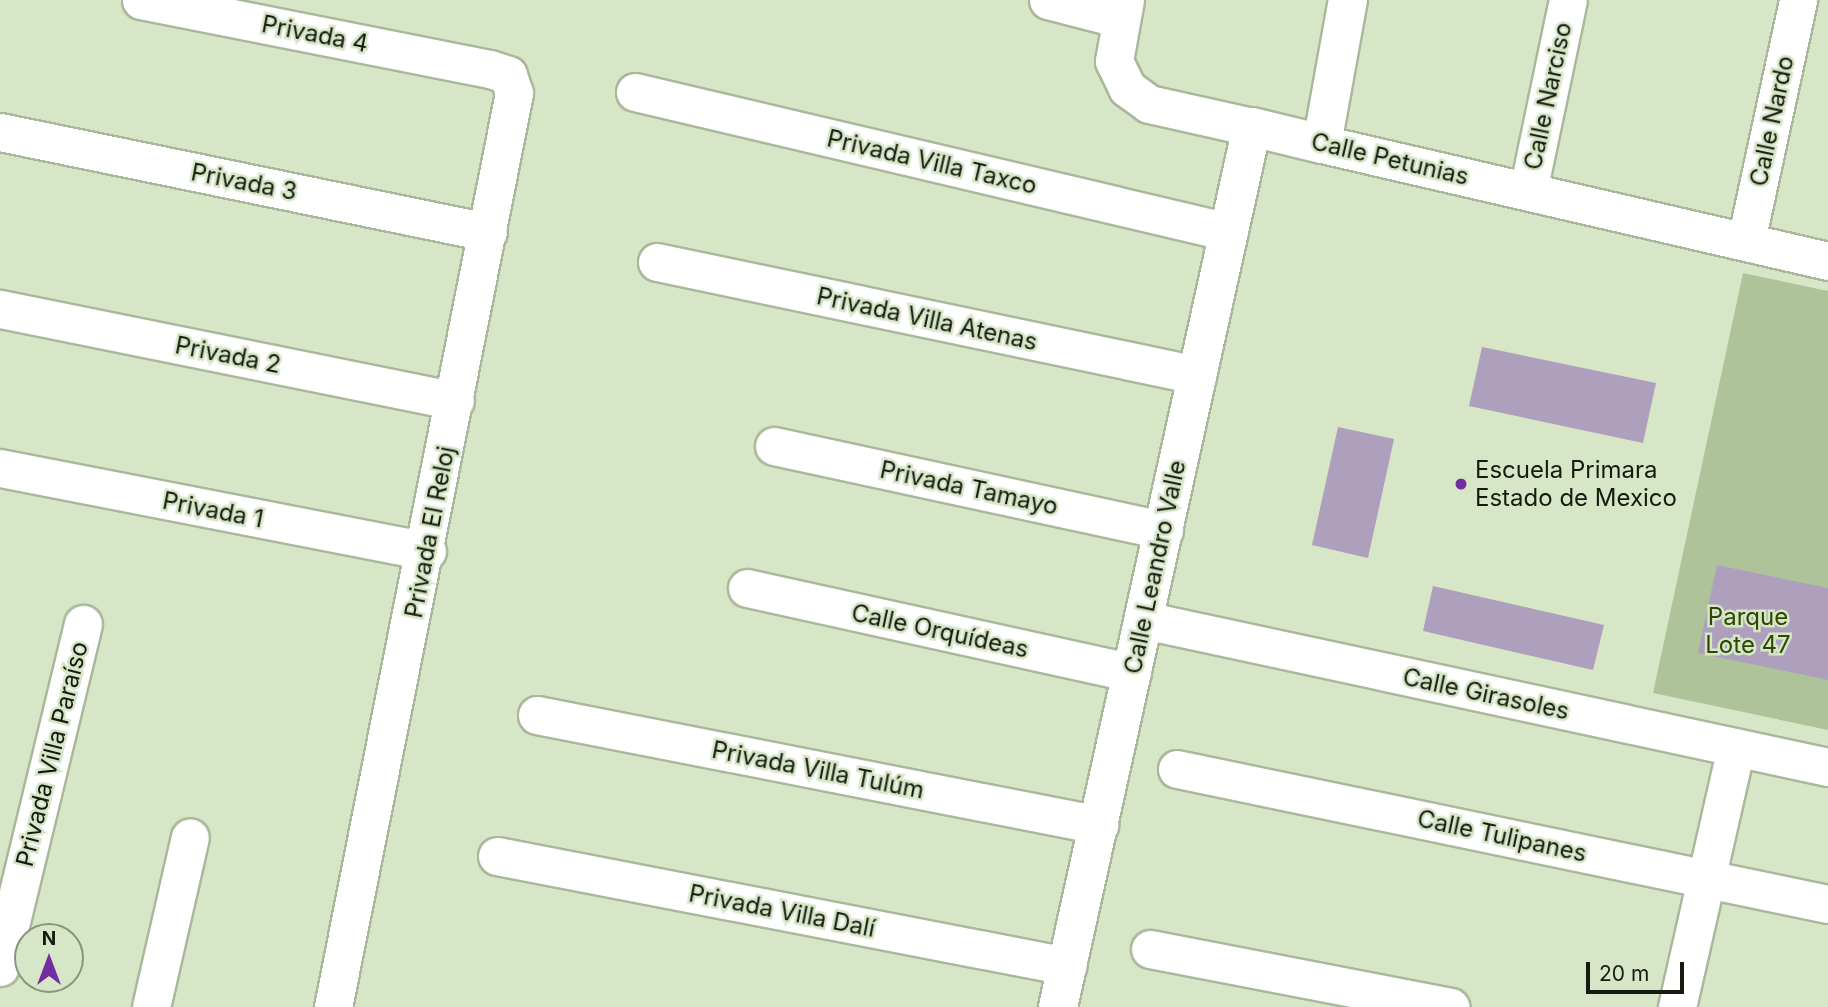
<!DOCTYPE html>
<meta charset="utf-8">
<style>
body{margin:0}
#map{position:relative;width:1828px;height:1007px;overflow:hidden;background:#d6e6c7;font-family:Inter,sans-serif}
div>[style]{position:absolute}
.green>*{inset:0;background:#afc39b}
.building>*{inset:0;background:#ae9fbc}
.roads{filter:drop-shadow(2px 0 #a9b89b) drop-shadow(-2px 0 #a9b89b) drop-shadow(0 2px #a9b89b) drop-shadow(0 -2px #a9b89b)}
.minor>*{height:37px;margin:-18.5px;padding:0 18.5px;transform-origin:18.5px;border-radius:18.5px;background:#fff}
.tertiary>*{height:38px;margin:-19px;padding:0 19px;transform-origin:19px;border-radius:19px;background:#fff}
.dots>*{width:19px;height:19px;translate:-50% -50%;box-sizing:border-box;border:4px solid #d6e6c7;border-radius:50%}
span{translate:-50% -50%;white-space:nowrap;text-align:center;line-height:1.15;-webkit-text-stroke:5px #d6e6c7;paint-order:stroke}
.street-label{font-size:24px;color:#161b11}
.poi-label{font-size:24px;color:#161b11}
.left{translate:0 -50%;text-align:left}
.park-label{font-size:24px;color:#2e4800}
.north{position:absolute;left:14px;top:923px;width:70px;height:70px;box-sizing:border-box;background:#d6e6c7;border:2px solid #89957e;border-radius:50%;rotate:0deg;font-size:19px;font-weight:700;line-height:28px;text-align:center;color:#161b11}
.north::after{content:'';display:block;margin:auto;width:24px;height:32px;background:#722da1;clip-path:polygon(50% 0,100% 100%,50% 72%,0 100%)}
.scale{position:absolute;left:1586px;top:962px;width:98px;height:32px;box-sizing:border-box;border:4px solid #161b11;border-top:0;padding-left:9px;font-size:21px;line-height:24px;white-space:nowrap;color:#161b11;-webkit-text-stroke:5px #d6e6c7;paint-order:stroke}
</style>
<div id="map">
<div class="green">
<div style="clip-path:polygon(1743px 273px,1828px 291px,1828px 730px,1653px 693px)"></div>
</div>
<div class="building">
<div style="clip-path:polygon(1482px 347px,1656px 383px,1643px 443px,1469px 406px)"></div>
<div style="clip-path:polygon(1338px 427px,1394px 439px,1368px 558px,1312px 545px)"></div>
<div style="clip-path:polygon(1717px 565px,1828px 588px,1828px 680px,1698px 653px)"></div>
<div style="clip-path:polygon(1433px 586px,1604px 625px,1593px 670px,1423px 631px)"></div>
</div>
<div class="roads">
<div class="minor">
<div style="left:141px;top:0;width:356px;rotate:11.2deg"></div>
<div style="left:490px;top:69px;width:19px;rotate:18deg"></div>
<div style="left:508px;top:75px;width:19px;rotate:72deg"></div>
<div style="left:514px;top:93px;width:932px;rotate:101.2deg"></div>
<div style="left:1048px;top:0;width:75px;rotate:14.6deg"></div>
<div style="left:1125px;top:0;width:62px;rotate:100.2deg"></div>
<div style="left:1114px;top:61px;width:30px;rotate:64deg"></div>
<div style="left:1127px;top:88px;width:27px;rotate:36deg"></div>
<div style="left:1149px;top:104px;width:106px;rotate:12.6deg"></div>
<div style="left:635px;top:92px;width:610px;rotate:13.26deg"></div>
<div style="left:0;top:132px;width:498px;rotate:11.6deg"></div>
<div style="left:1322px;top:144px;width:519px;rotate:13.02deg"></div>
<div style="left:1528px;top:191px;width:195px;rotate:-78.2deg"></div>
<div style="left:1746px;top:241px;width:247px;rotate:-77.8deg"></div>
<div style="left:657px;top:262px;width:552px;rotate:11.82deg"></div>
<div style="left:0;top:309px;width:464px;rotate:11.4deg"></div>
<div style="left:774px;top:446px;width:399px;rotate:12.2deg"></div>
<div style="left:0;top:468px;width:435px;rotate:11deg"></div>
<div style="left:747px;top:588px;width:394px;rotate:12.4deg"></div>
<div style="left:1144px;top:620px;width:700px;rotate:12.13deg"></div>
<div style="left:537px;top:715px;width:573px;rotate:11.07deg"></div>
<div style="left:1177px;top:769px;width:665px;rotate:11.72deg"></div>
<div style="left:497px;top:856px;width:581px;rotate:10.92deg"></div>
<div style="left:1150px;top:949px;width:306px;rotate:10.9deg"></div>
<div style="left:0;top:967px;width:353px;rotate:-76.4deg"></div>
<div style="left:151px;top:1007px;width:174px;rotate:-77.1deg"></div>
<div style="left:1677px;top:1007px;width:266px;rotate:-77.2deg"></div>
</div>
<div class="tertiary">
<div style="left:1058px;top:1007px;width:901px;rotate:-77.57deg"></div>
<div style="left:1252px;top:127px;width:72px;rotate:13.7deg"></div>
<div style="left:1322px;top:144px;width:146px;rotate:-79.8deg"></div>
</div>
</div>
<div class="dots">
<div style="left:1461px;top:484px;background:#722da1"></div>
</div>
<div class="street-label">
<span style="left:315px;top:34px;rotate:11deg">Privada 4</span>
<span style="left:1548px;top:96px;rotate:-78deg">Calle Narciso</span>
<span style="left:1772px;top:121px;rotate:-78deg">Calle Nardo</span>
<span style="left:1390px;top:159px;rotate:13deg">Calle Petunias</span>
<span style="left:932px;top:162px;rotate:13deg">Privada Villa Taxco</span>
<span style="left:244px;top:182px;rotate:11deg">Privada 3</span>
<span style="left:927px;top:319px;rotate:12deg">Privada Villa Atenas</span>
<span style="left:228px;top:355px;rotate:11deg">Privada 2</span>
<span style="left:969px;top:488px;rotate:12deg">Privada Tamayo</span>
<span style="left:213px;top:510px;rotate:11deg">Privada 1</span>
<span style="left:430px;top:532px;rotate:-79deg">Privada El Reloj</span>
<span style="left:1155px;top:567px;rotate:-78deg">Calle Leandro Valle</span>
<span style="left:940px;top:631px;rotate:12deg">Calle Orquídeas</span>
<span style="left:1486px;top:694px;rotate:12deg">Calle Girasoles</span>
<span style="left:52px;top:754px;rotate:-76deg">Privada Villa Paraíso</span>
<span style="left:818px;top:770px;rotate:11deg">Privada Villa Tulúm</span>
<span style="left:1502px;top:836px;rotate:12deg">Calle Tulipanes</span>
<span style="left:782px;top:911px;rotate:11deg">Privada Villa Dalí</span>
</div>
<div class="poi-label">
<span class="left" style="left:1475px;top:484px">Escuela Primara<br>Estado de Mexico</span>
</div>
<div class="park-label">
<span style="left:1748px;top:631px">Parque<br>Lote 47</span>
</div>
<div class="north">N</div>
<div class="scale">20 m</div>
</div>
